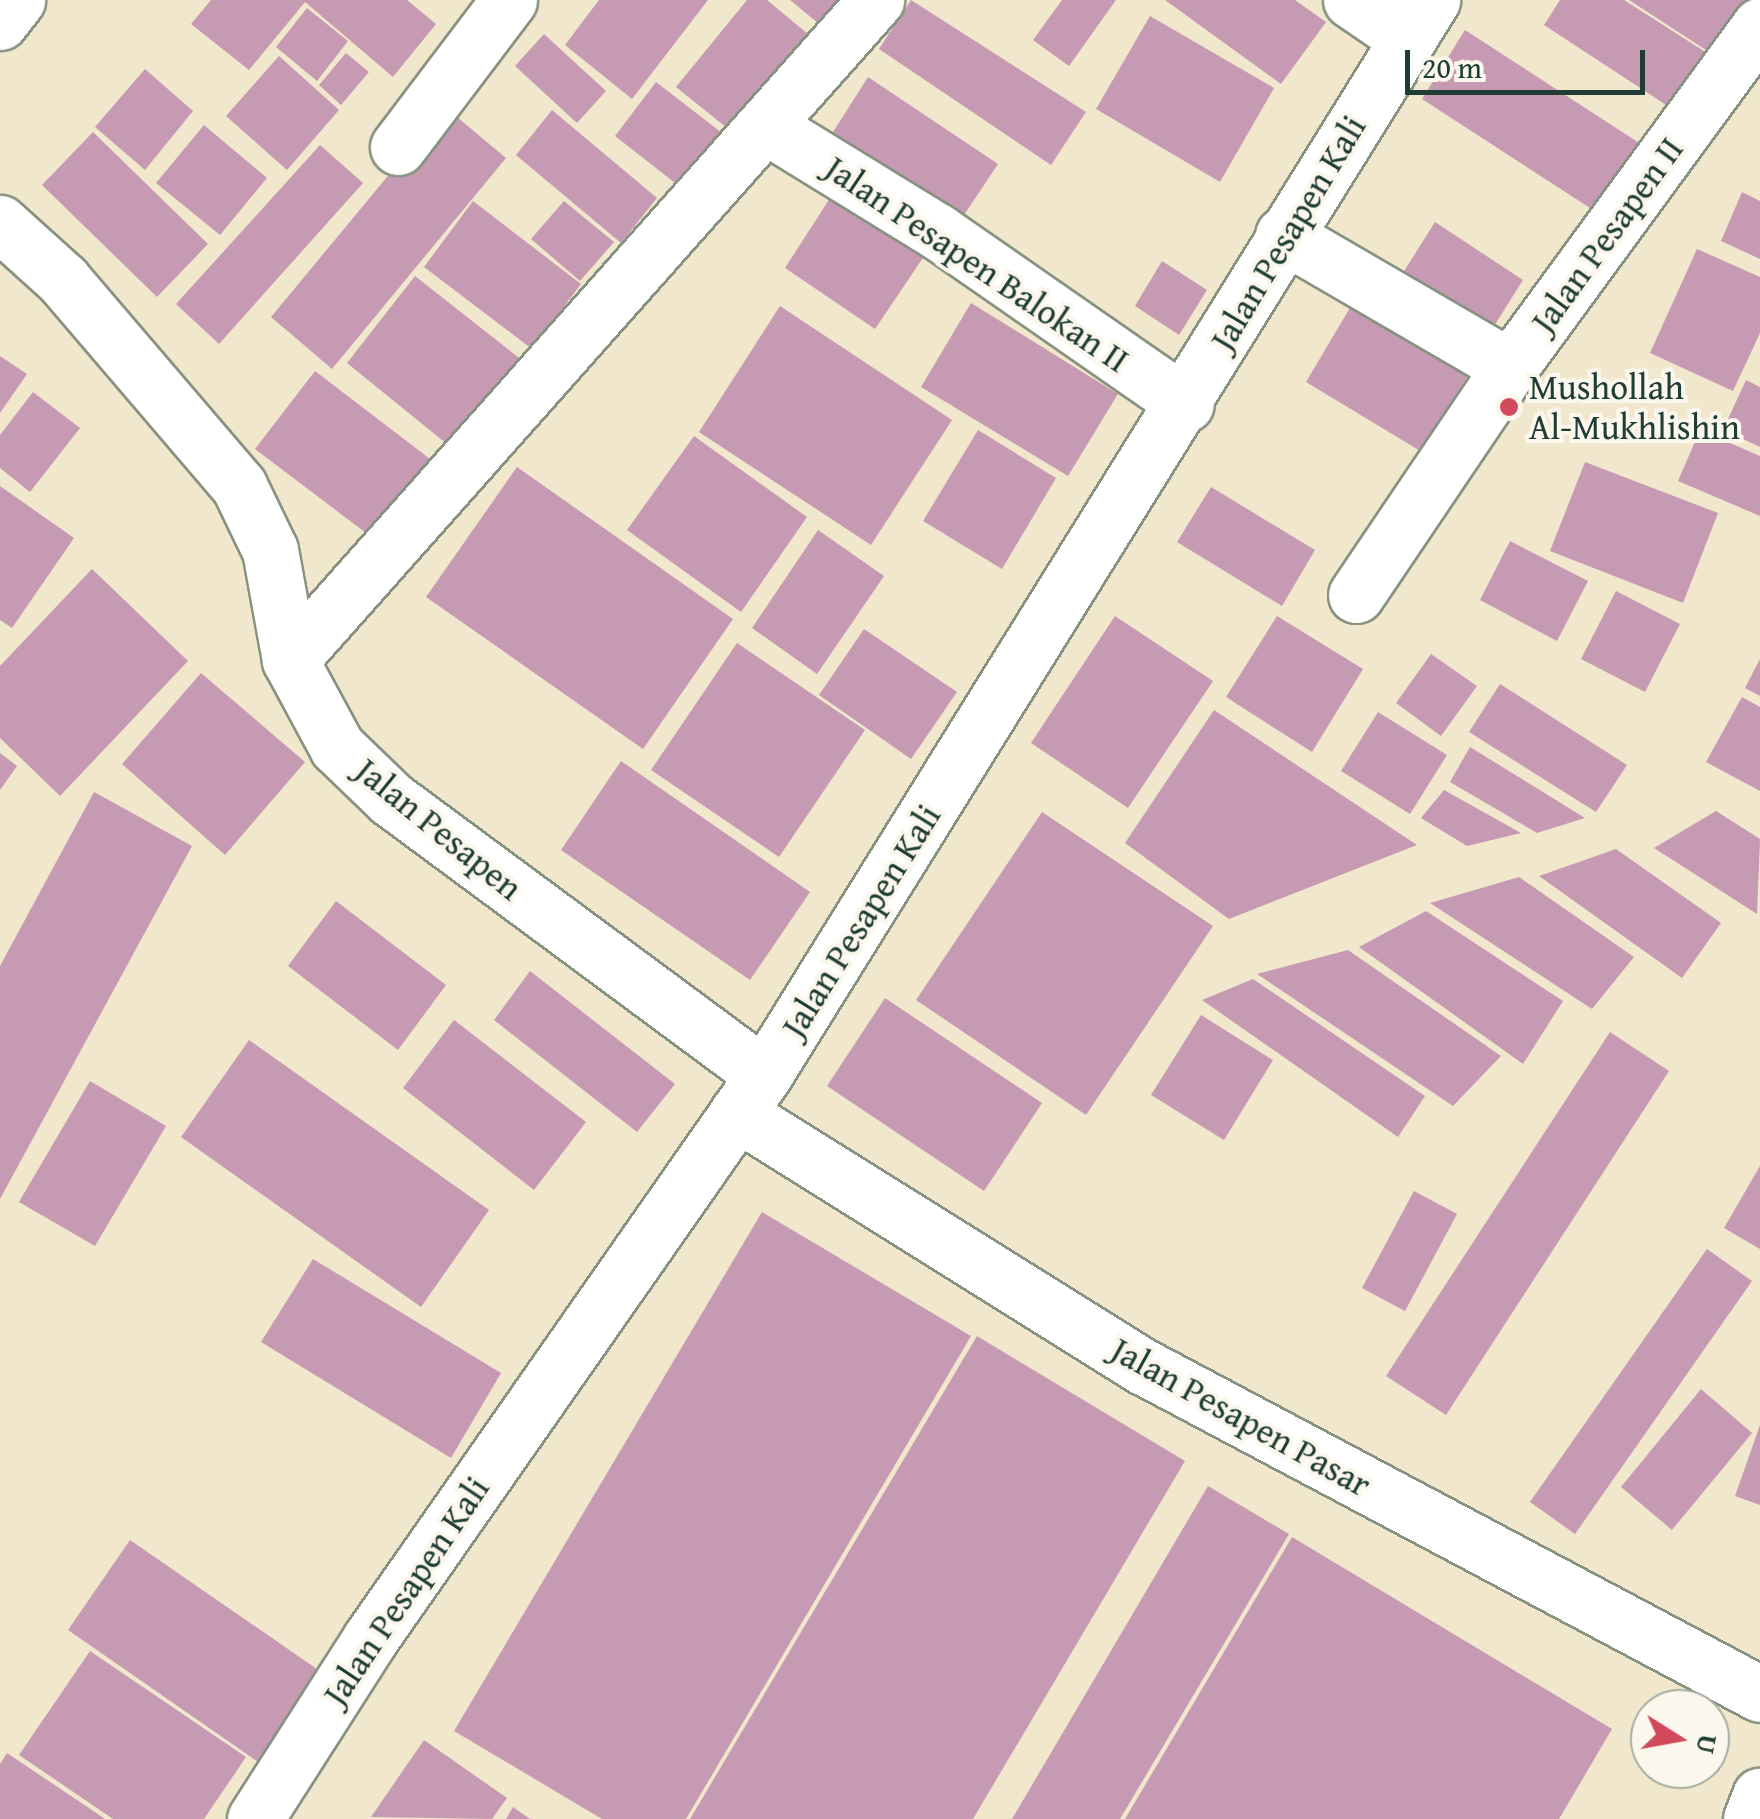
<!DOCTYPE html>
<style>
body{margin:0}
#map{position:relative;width:1760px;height:1819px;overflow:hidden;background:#f1e7cc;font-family:"Gentium Book Plus",serif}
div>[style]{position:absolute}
.building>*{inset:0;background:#c79ab4}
.roads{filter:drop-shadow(2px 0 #889280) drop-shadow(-2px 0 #889280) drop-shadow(0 2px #889280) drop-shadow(0 -2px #889280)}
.minor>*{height:55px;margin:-27.5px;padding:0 27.5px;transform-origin:27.5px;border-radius:27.5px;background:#fff}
.dots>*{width:28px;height:28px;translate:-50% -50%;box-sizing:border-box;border:5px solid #fbf7ec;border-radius:50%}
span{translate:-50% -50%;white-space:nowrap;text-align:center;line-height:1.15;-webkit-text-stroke:8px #fbf7ec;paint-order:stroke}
.street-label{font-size:35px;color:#1f3d34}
.poi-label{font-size:35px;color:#1f3d34}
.left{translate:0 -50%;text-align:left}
.north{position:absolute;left:1630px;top:1689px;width:100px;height:100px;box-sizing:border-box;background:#fbf7ec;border:2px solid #a3ada2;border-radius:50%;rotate:101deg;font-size:28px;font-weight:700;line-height:40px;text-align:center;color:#1f3d34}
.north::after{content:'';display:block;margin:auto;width:35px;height:45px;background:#d1495b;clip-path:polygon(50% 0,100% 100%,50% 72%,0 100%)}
.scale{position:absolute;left:1405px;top:50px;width:240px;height:45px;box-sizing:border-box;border:5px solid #1f3d34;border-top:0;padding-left:12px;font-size:30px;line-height:35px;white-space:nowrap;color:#1f3d34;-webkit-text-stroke:8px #fbf7ec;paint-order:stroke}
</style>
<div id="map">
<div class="building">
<div style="clip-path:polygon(211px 0,407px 0,436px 24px,393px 77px,305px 2px,249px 70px,191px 24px)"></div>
<div style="clip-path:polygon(599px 0,708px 0,632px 99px,565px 45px)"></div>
<div style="clip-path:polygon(747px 0,767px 0,820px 44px,742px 140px,676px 87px)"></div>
<div style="clip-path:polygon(790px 0,867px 0,836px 38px)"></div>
<div style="clip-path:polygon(911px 0,1086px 112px,1051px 165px,879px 49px)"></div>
<div style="clip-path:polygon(1062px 0,1116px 0,1069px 66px,1033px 40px)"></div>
<div style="clip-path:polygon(1165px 0,1295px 0,1326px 22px,1281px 84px)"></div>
<div style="clip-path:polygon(1560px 0,1624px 0,1721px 62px,1686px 118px,1544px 25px)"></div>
<div style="clip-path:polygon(1629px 0,1760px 0,1723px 61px)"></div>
<div style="clip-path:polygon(307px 8px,348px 41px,317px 81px,276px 47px)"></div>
<div style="clip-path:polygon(1150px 16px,1274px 88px,1220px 182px,1096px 109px)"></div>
<div style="clip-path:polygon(1465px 30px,1650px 150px,1607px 219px,1422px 99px)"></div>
<div style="clip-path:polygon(544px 34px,606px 91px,577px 123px,515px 66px)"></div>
<div style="clip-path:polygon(346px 53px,369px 72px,341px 105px,319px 85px)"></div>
<div style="clip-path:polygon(279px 56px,339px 110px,287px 170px,226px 116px)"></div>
<div style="clip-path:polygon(145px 69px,193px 111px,145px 170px,95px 127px)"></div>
<div style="clip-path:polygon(868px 77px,998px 164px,962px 218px,833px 132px)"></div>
<div style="clip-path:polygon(656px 82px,735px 143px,693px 197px,615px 136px)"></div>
<div style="clip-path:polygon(445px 107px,506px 158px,332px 369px,271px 317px)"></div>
<div style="clip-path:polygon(552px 110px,657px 198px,621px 243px,516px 155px)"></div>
<div style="clip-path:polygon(204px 125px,267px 178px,220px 235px,156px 183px)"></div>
<div style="clip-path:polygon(93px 132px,208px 244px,157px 297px,42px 185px)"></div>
<div style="clip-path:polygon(320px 145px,363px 183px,219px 344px,176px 304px)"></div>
<div style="clip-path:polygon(841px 181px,933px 243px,875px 329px,785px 268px)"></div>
<div style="clip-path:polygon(1742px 192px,1760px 201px,1760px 259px,1721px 241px)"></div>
<div style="clip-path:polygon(473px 201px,581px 284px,532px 349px,424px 267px)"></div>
<div style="clip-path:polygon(564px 201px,614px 242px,580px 281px,531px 239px)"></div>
<div style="clip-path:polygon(1435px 222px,1523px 280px,1484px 342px,1396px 284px)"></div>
<div style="clip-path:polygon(1697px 249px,1760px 277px,1760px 333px,1733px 391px,1650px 353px)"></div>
<div style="clip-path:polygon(1162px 261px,1207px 290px,1179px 335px,1135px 306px)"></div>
<div style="clip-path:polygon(415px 276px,528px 365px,458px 453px,347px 363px)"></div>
<div style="clip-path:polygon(1357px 296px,1473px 367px,1422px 452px,1306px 382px)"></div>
<div style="clip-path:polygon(971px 303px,1118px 394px,1068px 476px,921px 387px)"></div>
<div style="clip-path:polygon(780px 306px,952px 420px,871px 545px,699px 432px)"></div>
<div style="clip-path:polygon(0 356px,27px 374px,0 413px)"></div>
<div style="clip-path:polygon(315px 371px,434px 462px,374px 539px,255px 449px)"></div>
<div style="clip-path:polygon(1746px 380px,1760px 387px,1760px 447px,1723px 430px)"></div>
<div style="clip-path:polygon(33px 392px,80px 428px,30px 492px,0 468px,0 435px)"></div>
<div style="clip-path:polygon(978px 430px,1056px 478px,1002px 569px,923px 521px)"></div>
<div style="clip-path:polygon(1700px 430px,1760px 456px,1760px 516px,1678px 481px)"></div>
<div style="clip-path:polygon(694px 436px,807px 517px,741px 612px,627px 530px)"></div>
<div style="clip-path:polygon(1585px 462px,1718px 513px,1683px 603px,1550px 551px)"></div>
<div style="clip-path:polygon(517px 467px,733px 619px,643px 749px,426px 597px)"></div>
<div style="clip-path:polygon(0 486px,74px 538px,12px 628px,0 620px)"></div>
<div style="clip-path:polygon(1211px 487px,1315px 550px,1282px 606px,1177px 542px)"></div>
<div style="clip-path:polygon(818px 530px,884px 576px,817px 674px,752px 628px)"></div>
<div style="clip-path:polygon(1510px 541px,1588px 581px,1557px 641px,1480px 600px)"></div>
<div style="clip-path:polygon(92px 569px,188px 661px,60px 796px,0 738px,0 666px)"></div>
<div style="clip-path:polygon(1616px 591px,1680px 624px,1645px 692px,1581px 659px)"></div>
<div style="clip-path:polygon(1115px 616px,1213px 681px,1128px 808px,1031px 743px)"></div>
<div style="clip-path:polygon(1277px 616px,1363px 669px,1312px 752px,1226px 697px)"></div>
<div style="clip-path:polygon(864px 629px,957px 692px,911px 759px,819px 695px)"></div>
<div style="clip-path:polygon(737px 643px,865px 730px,779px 857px,651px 770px)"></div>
<div style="clip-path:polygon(1431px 654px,1477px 686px,1441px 736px,1396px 703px)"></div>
<div style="clip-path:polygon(1760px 659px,1760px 696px,1745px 688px)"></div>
<div style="clip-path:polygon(201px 673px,305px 762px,225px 855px,122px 764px)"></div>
<div style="clip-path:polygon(1500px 684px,1627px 765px,1596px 812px,1469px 732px)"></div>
<div style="clip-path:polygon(1742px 697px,1760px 707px,1760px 791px,1706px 762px)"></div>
<div style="clip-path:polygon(1214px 710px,1417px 845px,1229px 919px,1125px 843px)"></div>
<div style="clip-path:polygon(1378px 712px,1447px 755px,1410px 814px,1341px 771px)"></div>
<div style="clip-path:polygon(1470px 747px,1585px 818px,1537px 833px,1450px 782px)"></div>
<div style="clip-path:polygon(0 753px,17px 766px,0 790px)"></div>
<div style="clip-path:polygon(621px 761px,810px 892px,750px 980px,561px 850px)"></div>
<div style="clip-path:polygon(1444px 790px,1521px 833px,1467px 846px,1421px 818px)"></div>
<div style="clip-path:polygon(94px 792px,192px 846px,0 1199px,0 966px)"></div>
<div style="clip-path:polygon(1716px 811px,1760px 839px,1757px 914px,1654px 848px)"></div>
<div style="clip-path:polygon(1042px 812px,1213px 926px,1086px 1115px,916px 1000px)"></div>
<div style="clip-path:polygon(1616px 849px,1721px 923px,1682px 978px,1539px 876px)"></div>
<div style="clip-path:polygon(1519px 877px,1634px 957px,1592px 1009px,1430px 903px)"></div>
<div style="clip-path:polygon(336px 901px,446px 985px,398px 1050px,288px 966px)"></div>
<div style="clip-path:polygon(1426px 911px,1563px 1001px,1523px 1064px,1359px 947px)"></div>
<div style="clip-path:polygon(1348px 950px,1501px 1056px,1453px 1106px,1257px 974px)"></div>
<div style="clip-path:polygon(530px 971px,675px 1084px,637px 1132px,494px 1020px)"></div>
<div style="clip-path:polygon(1253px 979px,1425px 1096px,1398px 1137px,1202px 1000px)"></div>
<div style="clip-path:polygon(885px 998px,1042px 1103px,984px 1191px,827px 1086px)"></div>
<div style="clip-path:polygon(1201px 1015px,1273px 1060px,1224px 1140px,1151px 1095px)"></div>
<div style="clip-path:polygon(454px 1020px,586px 1122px,534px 1190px,403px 1088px)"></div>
<div style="clip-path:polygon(1610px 1032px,1669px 1071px,1446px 1415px,1386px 1376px)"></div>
<div style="clip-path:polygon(249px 1040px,489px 1210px,421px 1307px,181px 1137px)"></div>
<div style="clip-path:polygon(90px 1081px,166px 1126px,95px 1246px,19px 1202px)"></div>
<div style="clip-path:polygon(1760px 1166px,1760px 1249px,1724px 1228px)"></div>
<div style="clip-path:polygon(1414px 1191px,1457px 1214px,1405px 1311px,1362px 1288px)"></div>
<div style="clip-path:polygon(762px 1212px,971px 1336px,686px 1819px,602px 1819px,454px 1731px)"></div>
<div style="clip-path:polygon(1707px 1249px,1752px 1281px,1575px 1534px,1530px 1502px)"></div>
<div style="clip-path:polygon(313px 1259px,501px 1373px,451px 1458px,261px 1342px)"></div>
<div style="clip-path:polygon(977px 1336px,1185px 1461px,973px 1819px,690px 1819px)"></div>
<div style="clip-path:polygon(1701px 1389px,1752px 1433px,1672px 1530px,1621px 1487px)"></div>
<div style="clip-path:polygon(1760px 1425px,1760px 1505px,1735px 1496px)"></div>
<div style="clip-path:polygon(1208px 1486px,1289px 1534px,1120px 1819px,1012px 1819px)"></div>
<div style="clip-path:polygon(1292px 1537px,1612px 1729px,1559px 1819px,1125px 1819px)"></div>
<div style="clip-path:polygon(130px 1540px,327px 1676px,264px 1766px,68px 1630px)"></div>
<div style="clip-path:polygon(90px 1651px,246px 1757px,204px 1819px,113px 1819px,19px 1755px)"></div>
<div style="clip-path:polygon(424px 1740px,507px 1798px,492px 1819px,371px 1817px)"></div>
<div style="clip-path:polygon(7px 1753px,89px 1808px,105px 1819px,0 1819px,0 1764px)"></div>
<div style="clip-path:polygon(513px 1807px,530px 1819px,506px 1819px)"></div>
</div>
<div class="roads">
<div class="minor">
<div style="left:1351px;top:0;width:69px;rotate:34.4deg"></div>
<div style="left:0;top:22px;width:28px;rotate:-52deg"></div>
<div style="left:766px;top:126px;width:201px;rotate:31.6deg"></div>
<div style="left:937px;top:231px;width:303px;rotate:34.8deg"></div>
<div style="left:398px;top:147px;width:184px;rotate:-52.9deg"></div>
<div style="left:0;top:223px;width:85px;rotate:42.1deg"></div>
<div style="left:63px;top:280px;width:271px;rotate:49.5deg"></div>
<div style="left:239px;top:486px;width:71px;rotate:64.2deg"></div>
<div style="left:270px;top:550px;width:112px;rotate:79.7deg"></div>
<div style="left:290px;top:660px;width:99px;rotate:61.6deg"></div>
<div style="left:337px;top:747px;width:75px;rotate:43.9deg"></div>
<div style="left:391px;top:799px;width:464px;rotate:36.5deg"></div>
<div style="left:1283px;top:235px;width:263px;rotate:30.2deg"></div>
<div style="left:1356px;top:595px;width:275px;rotate:-56deg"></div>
<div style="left:1510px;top:367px;width:423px;rotate:-53.8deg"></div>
<div style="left:290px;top:660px;width:883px;rotate:-48.4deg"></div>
<div style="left:737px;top:1113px;width:480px;rotate:32deg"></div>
<div style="left:1144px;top:1367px;width:697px;rotate:27.96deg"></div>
<div style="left:255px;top:1819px;width:214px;rotate:-57.4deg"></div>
<div style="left:370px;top:1639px;width:688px;rotate:-55.06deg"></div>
<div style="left:764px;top:1075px;width:1266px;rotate:-58.14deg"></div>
<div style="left:1751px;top:1819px;width:25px;rotate:-69deg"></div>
</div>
</div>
<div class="dots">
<div style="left:1509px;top:407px;background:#d1495b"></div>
</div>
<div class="street-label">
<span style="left:1288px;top:233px;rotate:-59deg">Jalan Pesapen Kali</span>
<span style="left:1607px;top:235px;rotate:-54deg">Jalan Pesapen II</span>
<span style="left:977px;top:264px;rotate:34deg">Jalan Pesapen Balokan II</span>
<span style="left:439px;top:829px;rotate:39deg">Jalan Pesapen</span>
<span style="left:861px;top:921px;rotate:-58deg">Jalan Pesapen Kali</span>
<span style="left:1241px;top:1417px;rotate:29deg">Jalan Pesapen Pasar</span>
<span style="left:406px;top:1591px;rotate:-56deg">Jalan Pesapen Kali</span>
</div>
<div class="poi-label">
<span class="left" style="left:1529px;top:407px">Mushollah<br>Al-Mukhlishin</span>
</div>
<div class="north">U</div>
<div class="scale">20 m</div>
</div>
